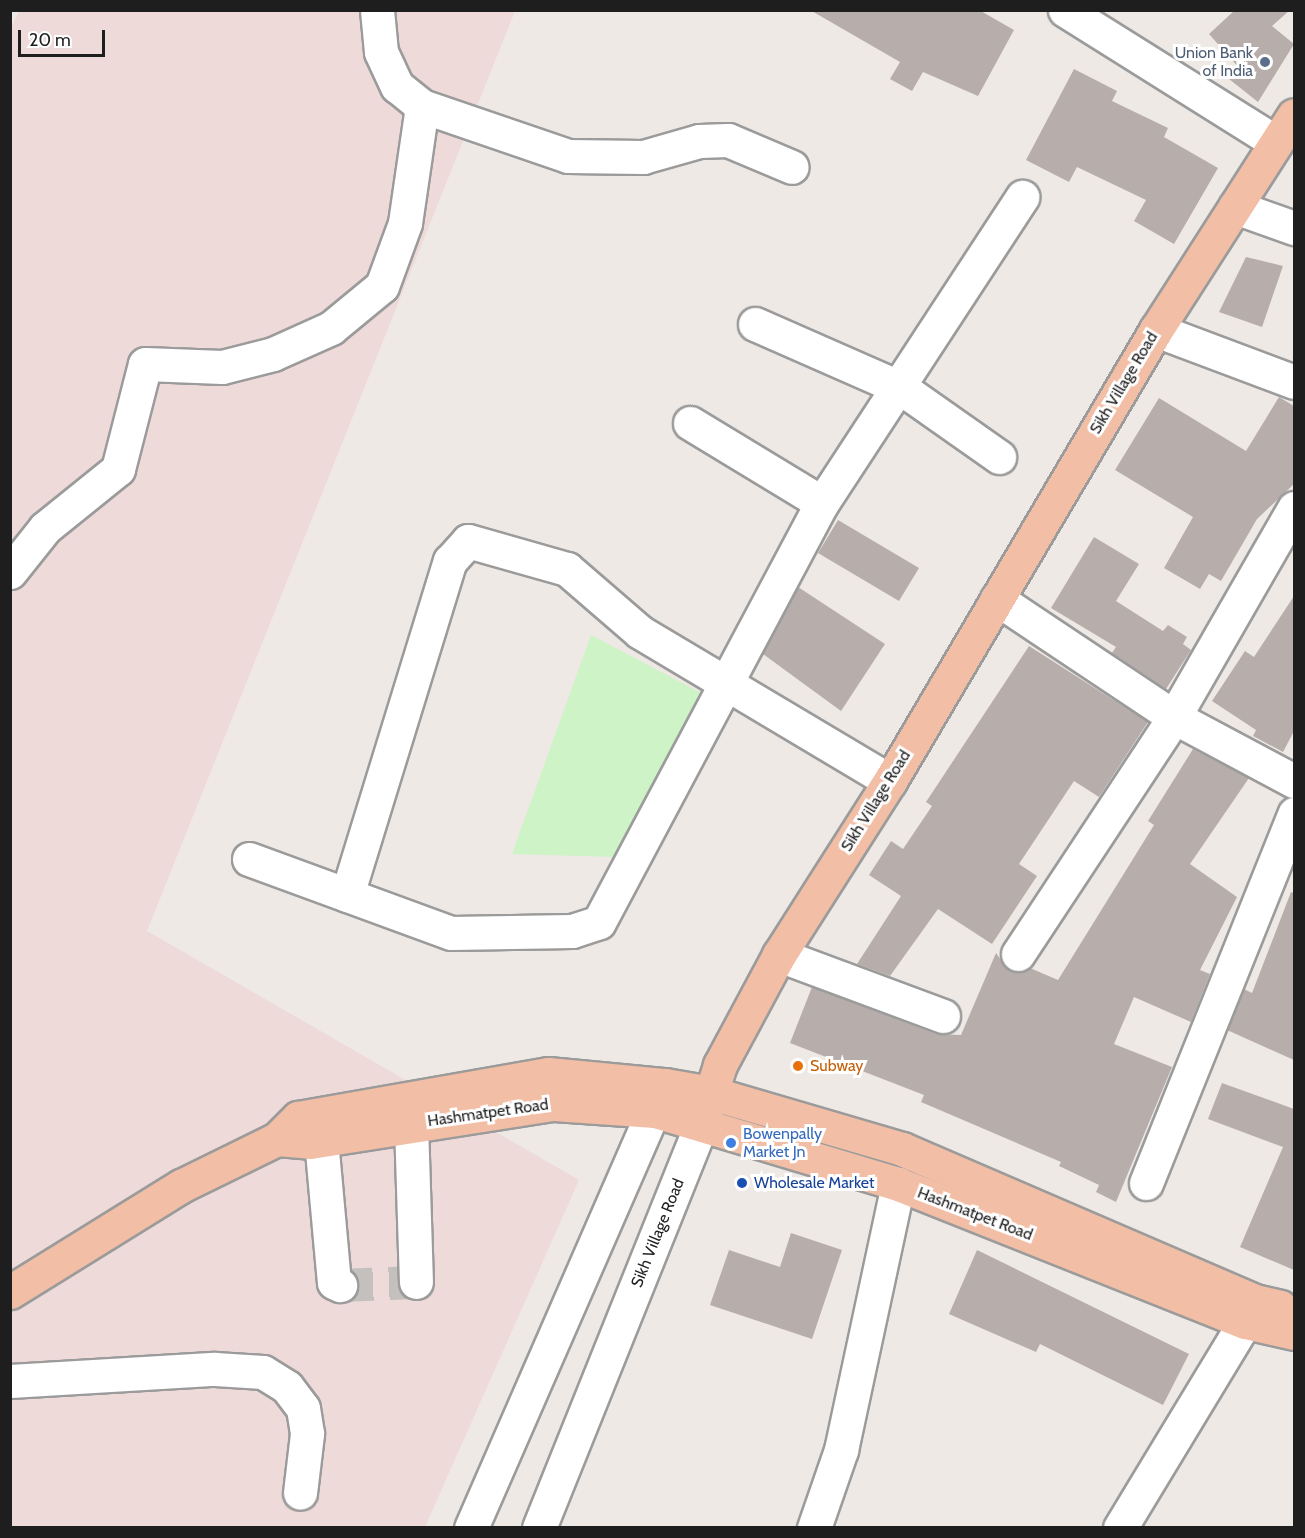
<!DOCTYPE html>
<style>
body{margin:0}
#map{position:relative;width:1305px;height:1538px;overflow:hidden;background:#eee9e5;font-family:Cabin,sans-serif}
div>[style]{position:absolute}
.military>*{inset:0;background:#eedad9}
.park>*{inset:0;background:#cdf3c6}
.building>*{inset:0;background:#b7aeab}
.minor-tunnel>*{height:33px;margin-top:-16.5px;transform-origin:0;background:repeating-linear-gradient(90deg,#c4c0bd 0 33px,transparent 0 49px)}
.roads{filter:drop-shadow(2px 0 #9b9b9b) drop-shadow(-2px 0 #9b9b9b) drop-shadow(0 2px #9b9b9b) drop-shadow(0 -2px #9b9b9b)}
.minor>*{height:33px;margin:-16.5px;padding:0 16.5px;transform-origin:16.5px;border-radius:16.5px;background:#fff}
.major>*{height:33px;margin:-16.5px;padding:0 16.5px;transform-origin:16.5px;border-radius:16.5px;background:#f2bfa6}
.dots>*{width:16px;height:16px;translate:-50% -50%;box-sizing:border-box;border:3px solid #fff;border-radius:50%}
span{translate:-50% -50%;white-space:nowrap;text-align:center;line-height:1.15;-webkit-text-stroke:6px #fff;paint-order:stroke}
.service-label{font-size:16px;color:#4e5e75}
.right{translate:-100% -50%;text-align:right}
.street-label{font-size:16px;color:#1e1e1e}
.food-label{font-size:16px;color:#c56008}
.left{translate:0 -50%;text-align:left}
.shop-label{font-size:16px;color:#366cbe}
.transit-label{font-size:16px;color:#164399}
.frame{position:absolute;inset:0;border:12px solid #1e1e1e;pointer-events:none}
.scale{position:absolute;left:18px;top:30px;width:87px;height:27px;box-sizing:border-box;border:3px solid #1e1e1e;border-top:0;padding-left:8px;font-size:18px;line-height:21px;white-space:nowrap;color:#1e1e1e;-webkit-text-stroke:4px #fff;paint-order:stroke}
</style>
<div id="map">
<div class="military">
<div style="clip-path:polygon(20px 10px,515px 11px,147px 931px,579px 1180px,425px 1527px,11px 1528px,11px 27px)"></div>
</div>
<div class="park">
<div style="clip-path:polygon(591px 635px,707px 696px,617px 857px,512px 854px)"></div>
</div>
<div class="building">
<div style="clip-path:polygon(810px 10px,979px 10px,1014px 30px,978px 96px,923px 72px,912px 91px,890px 79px,900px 62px)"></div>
<div style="clip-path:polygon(1235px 10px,1290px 10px,1272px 26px,1294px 44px,1258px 102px,1229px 79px,1240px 69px,1209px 34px)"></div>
<div style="clip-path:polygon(1074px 69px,1117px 91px,1112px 101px,1168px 128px,1164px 137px,1218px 168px,1174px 244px,1134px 221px,1146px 200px,1077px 167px,1069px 182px,1026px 160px)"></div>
<div style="clip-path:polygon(1246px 257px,1283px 266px,1262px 327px,1219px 312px)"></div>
<div style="clip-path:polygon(1279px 397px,1294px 406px,1294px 484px,1257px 519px,1221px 581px,1209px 574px,1200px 589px,1164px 568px,1193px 517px,1115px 470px,1159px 398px,1246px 451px)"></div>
<div style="clip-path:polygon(838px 520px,919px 568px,899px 601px,818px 553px)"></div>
<div style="clip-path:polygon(1094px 537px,1139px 564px,1116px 601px,1163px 631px,1168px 625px,1187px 637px,1183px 644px,1191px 650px,1166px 689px,1112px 653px,1116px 647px,1051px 608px)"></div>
<div style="clip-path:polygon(798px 587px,885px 644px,841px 711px,763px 654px)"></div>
<div style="clip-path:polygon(1294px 596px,1294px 731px,1283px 752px,1253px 736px,1256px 730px,1212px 701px,1245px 651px,1254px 657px)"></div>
<div style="clip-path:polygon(1029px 646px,1148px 722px,1099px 797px,1074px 781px,1019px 864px,1037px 876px,992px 944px,938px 909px,890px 976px,857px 964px,901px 896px,869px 875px,891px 841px,903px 849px,932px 806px,926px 802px)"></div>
<div style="clip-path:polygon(1193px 749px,1249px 778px,1190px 864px,1237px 897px,1200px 970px,1210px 974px,1191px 1022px,1134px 997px,1114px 1044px,1172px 1067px,1116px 1202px,1096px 1192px,1099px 1185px,1059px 1166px,1061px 1162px,921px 1102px,924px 1095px,790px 1043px,812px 987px,936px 1034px,961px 1035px,996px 953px,1008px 970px,1030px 968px,1058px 980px,1154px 825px,1148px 821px)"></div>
<div style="clip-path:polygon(1291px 892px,1294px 893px,1294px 1060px,1227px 1030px,1244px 989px,1252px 993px)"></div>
<div style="clip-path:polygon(1222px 1083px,1294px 1109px,1294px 1270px,1240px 1247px,1283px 1147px,1208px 1119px)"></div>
<div style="clip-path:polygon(791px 1233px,842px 1250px,812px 1339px,710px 1305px,729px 1250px,780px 1267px)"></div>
<div style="clip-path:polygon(977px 1250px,1189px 1354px,1163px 1405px,1040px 1344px,1036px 1352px,949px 1314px)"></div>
</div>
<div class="minor-tunnel">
<div style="left:340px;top:1285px;width:76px;rotate:-2.3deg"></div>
</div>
<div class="roads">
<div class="minor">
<div style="left:377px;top:10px;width:42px;rotate:84.6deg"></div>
<div style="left:381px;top:52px;width:38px;rotate:65deg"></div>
<div style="left:397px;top:86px;width:32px;rotate:39deg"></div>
<div style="left:422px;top:106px;width:154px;rotate:18.9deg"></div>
<div style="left:568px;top:156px;width:75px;rotate:0.8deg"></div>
<div style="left:643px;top:157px;width:58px;rotate:-15.9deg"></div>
<div style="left:699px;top:141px;width:29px;rotate:-2deg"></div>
<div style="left:728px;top:140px;width:69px;rotate:22.9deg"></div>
<div style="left:1065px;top:10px;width:247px;rotate:32.1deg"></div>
<div style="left:1235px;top:207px;width:63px;rotate:19.6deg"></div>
<div style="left:755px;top:324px;width:159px;rotate:23.7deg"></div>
<div style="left:901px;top:388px;width:120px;rotate:35.1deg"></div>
<div style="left:1156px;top:330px;width:147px;rotate:20.6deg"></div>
<div style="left:690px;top:423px;width:154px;rotate:31.2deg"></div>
<div style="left:10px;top:572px;width:56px;rotate:-51.5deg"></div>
<div style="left:45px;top:528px;width:94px;rotate:-38.9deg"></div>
<div style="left:118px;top:469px;width:108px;rotate:-75.6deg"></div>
<div style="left:145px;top:364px;width:77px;rotate:2.2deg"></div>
<div style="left:222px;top:367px;width:53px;rotate:-14.3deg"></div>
<div style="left:273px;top:354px;width:64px;rotate:-24.1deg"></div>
<div style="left:331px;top:328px;width:66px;rotate:-39.5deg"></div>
<div style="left:382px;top:286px;width:67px;rotate:-69.9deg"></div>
<div style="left:405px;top:223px;width:118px;rotate:-81.7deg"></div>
<div style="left:997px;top:599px;width:213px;rotate:33.7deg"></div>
<div style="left:1174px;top:717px;width:136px;rotate:28.1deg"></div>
<div style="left:249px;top:859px;width:215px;rotate:20.1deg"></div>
<div style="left:451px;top:933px;width:121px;rotate:-0.9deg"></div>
<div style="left:572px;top:931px;width:28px;rotate:-18deg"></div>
<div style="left:599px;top:922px;width:475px;rotate:-62deg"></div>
<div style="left:822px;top:503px;width:366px;rotate:-56.8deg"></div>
<div style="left:347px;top:895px;width:350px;rotate:-72.9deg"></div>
<div style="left:450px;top:561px;width:27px;rotate:-48deg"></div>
<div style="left:468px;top:541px;width:103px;rotate:15.8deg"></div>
<div style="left:567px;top:569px;width:96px;rotate:40.8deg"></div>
<div style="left:640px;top:632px;width:291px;rotate:30.8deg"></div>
<div style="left:1018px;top:954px;width:284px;rotate:-56.6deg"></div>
<div style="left:1174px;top:717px;width:241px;rotate:-60.1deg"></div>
<div style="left:779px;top:955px;width:175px;rotate:20.4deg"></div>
<div style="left:411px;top:1124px;width:158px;rotate:88.2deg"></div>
<div style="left:321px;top:1140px;width:143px;rotate:84.8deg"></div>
<div style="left:334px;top:1282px;width:7px;rotate:27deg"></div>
<div style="left:1146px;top:1183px;width:398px;rotate:-68.1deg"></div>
<div style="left:10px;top:1381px;width:205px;rotate:-3.4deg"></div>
<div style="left:215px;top:1369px;width:48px;rotate:3.6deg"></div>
<div style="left:263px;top:1372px;width:28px;rotate:32deg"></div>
<div style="left:287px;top:1387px;width:26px;rotate:53deg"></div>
<div style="left:303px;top:1408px;width:26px;rotate:81deg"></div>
<div style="left:307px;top:1434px;width:59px;rotate:96.8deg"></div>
<div style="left:471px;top:1528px;width:481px;rotate:-66.4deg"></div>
<div style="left:539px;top:1528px;width:435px;rotate:-68.1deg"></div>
<div style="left:814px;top:1528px;width:83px;rotate:-70.9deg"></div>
<div style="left:841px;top:1450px;width:272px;rotate:-77.9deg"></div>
<div style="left:1120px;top:1528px;width:241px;rotate:-58.8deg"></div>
</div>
<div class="major">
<div style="left:701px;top:1124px;width:62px;rotate:-72.1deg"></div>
<div style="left:720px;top:1065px;width:125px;rotate:-61.8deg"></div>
<div style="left:779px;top:955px;width:206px;rotate:-57.5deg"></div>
<div style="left:890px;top:781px;width:524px;rotate:-59.47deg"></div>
<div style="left:1156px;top:330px;width:255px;rotate:-57.3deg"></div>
<div style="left:277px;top:1139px;width:30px;rotate:-45deg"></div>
<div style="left:298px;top:1118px;width:254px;rotate:-10deg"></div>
<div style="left:548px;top:1074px;width:118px;rotate:5.4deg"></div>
<div style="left:665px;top:1085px;width:47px;rotate:9.9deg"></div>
<div style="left:711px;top:1093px;width:199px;rotate:16.3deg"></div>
<div style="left:902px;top:1149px;width:384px;rotate:23.3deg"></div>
<div style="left:1255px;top:1301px;width:26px;rotate:13deg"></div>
<div style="left:10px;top:1292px;width:201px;rotate:-31.8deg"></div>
<div style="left:181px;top:1186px;width:107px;rotate:-26.1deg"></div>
<div style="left:277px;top:1139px;width:33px;rotate:5deg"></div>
<div style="left:310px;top:1142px;width:247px;rotate:-8.9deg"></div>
<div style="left:554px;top:1104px;width:101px;rotate:4deg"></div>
<div style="left:655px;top:1111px;width:254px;rotate:16.7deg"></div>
<div style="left:898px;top:1184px;width:373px;rotate:21.7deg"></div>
<div style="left:1245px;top:1322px;width:50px;rotate:12.7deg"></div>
</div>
</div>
<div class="dots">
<div style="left:1265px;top:62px;background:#5c6f8a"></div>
<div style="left:798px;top:1066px;background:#e8710a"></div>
<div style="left:731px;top:1143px;background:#3f7fe0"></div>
<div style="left:742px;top:1183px;background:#1a4fb4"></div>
</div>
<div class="service-label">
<span class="right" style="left:1253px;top:62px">Union Bank<br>of India</span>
</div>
<div class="street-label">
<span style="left:1124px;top:383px;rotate:-59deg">Sikh Village Road</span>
<span style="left:876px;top:801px;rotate:-58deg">Sikh Village Road</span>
<span style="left:488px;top:1113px;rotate:-8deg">Hashmatpet Road</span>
<span style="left:975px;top:1214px;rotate:21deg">Hashmatpet Road</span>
<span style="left:658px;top:1233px;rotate:-68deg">Sikh Village Road</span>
</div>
<div class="food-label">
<span class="left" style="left:810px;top:1066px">Subway</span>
</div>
<div class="shop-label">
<span class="left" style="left:743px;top:1143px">Bowenpally<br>Market Jn</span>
</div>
<div class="transit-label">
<span class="left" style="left:754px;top:1183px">Wholesale Market</span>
</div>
<div class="frame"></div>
<div class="scale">20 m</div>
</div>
